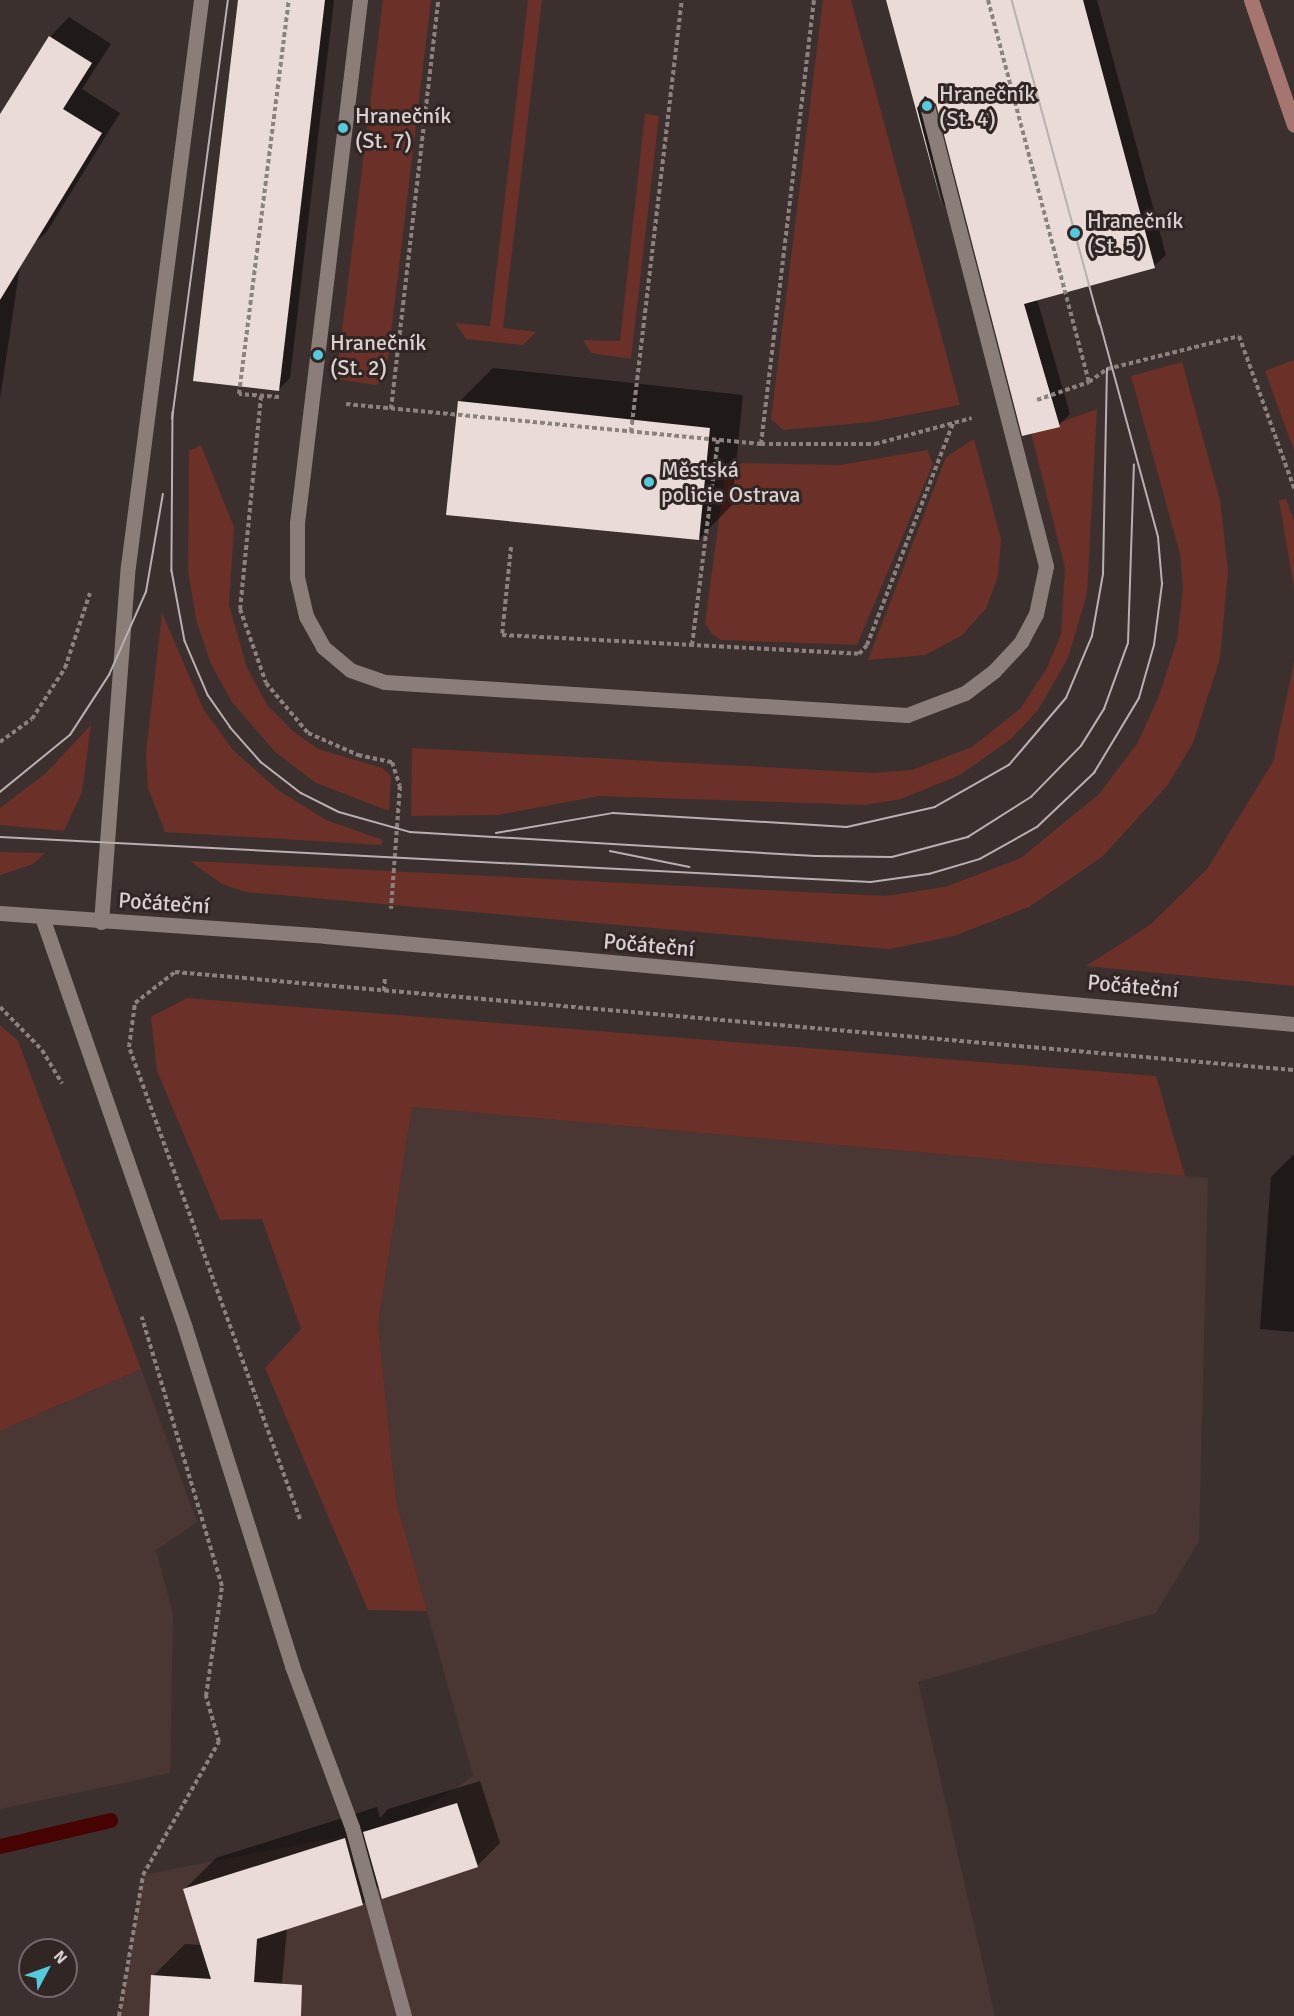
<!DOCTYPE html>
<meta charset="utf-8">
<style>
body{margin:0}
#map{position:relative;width:1294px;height:2016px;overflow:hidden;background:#3b302e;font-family:Signika,sans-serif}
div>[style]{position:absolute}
.built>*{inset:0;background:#4a3734}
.green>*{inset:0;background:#6b3028}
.shadow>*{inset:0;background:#0007}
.stream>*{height:15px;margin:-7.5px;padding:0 7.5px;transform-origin:7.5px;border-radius:7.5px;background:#460301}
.building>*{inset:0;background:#eadbd9}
.path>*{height:4px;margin-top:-2px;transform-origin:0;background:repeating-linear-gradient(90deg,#8b8280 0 4.5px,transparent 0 7.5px)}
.service>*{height:15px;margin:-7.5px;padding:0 7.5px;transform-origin:7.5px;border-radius:7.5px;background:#8a7d7a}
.minor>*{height:15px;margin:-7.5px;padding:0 7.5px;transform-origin:7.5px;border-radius:7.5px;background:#8a7d7a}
.tertiary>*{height:15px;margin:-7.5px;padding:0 7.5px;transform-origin:7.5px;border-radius:7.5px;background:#8a7d7a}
.secondary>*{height:15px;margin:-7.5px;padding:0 7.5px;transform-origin:7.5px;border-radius:7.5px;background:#a57670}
.tram>*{height:1.5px;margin:-0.75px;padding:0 0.75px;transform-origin:0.75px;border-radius:0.75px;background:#b9b1b0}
.dots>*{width:16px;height:16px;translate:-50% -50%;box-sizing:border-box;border:3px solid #312624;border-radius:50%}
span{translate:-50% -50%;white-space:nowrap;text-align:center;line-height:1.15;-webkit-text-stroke:6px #312624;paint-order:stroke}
.poi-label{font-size:22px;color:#d9d1d0}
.left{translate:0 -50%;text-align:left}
.street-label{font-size:22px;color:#d9d1d0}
.north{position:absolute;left:18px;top:1938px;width:60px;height:60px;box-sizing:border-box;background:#312624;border:2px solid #746a69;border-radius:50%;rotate:49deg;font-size:16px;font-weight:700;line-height:24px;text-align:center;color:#d9d1d0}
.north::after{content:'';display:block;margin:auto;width:21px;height:27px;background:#54cadd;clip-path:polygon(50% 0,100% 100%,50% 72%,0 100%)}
</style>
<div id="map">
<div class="built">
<div style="clip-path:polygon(412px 1107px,1208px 1178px,1199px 1541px,1156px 1613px,918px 1682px,995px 2016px,119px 2016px,143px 1875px,403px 1824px,473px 1776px,396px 1500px,378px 1324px)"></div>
<div style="clip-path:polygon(141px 1369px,197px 1522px,156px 1550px,173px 1614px,170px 1773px,0 1809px,0 1431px)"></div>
</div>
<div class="green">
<div style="clip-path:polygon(383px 0,431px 0,386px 375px,377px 385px,336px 379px)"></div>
<div style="clip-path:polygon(528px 0,542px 0,503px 328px,536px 332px,523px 345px,466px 339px,455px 323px,490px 326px)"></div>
<div style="clip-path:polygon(823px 0,851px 0,960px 405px,871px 422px,783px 430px,771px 419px)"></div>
<div style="clip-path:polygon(645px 114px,659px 116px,631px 359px,591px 353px,583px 340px,620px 341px)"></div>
<div style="clip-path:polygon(1294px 360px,1294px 451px,1265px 371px)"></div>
<div style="clip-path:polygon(1182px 362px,1220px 500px,1228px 571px,1220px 658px,1193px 743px,1167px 786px,1102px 857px,1029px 907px,954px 936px,890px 949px,246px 892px,222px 884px,190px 861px,885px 896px,945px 887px,1021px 858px,1099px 794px,1137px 744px,1159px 696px,1177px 640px,1183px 589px,1180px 554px,1131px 376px)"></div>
<div style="clip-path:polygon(1097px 409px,1087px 594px,1068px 658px,1038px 710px,1011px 739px,960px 775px,901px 799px,865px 805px,599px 796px,498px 815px,411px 816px,412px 748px,874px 773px,912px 770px,972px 747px,1020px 709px,1047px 668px,1061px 634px,1065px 568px,1031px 433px)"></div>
<div style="clip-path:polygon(974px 439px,1001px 539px,998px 576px,986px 609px,961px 636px,925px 655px,868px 660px,946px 457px)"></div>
<div style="clip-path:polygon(201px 445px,234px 527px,229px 605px,247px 668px,268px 706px,294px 732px,318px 749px,382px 768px,391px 776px,389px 811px,316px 783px,275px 752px,232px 702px,211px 664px,196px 619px,188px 571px,189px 451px)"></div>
<div style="clip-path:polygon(927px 450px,933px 464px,857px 645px,721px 640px,712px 634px,705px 623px,726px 469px,743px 463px,840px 465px)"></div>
<div style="clip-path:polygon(1286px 499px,1294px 521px,1294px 588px,1279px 500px)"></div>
<div style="clip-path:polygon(162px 613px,204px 710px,233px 750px,278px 790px,326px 820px,383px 840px,381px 845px,165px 832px,148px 788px,146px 753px)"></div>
<div style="clip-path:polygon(1294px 662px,1294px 986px,1086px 966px,1150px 925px,1207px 869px,1273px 762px)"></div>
<div style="clip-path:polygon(91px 725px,82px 792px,64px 831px,0 825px,0 808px,45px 774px)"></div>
<div style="clip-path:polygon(0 852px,45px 853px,33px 864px,0 875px)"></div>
<div style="clip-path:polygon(187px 998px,1156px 1076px,1185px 1176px,412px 1107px,378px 1324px,396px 1500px,427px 1611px,368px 1610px,265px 1368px,301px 1329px,262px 1219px,220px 1220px,157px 1071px,151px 1017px)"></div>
<div style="clip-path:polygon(0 1025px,18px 1041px,141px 1369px,0 1431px)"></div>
</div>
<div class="shadow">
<div style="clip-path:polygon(239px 0,334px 0,290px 378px,278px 390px)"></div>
<div style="clip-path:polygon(887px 0,1097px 0,1166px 255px,1154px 266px,1037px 299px,1070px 414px,1059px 425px,938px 103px,929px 97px,954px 196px,944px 206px)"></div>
<div style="clip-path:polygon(69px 17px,111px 44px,82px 89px,120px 113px,46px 233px,22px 253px,0 399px,0 117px,50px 37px)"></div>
<div style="clip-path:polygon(493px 368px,743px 395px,732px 505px,699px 539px,459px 402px)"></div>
<div style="clip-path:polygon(1294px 1154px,1294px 1332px,1260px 1329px,1271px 1177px)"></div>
<div style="clip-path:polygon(480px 1781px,500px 1843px,477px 1866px,380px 1886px,363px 1904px,287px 1928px,279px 2016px,150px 2016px,153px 1976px,185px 1944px,202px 1945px,184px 1890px,216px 1858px,377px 1807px,380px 1818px,388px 1809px)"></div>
</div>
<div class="stream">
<div style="left:0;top:1846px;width:113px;rotate:-13.3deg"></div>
</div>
<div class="building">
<div style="clip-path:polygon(238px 0,325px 0,279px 391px,193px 381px)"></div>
<div style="clip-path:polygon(886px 0,1083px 0,1155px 268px,1024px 304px,1060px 427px,1022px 436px,936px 104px,925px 96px,917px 108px,943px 209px)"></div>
<div style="clip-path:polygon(49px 36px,92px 63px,63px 109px,102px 133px,0 300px,0 114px)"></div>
<div style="clip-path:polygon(458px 401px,710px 428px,699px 540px,446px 515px)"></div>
<div style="clip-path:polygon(457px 1803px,478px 1867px,382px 1899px,363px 1832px)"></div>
<div style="clip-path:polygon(345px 1838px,363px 1905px,257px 1939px,254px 1982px,302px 1985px,301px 2016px,149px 2016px,151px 1975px,211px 1979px,183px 1889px)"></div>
</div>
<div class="path">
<div style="left:988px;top:0;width:395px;rotate:75.2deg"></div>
<div style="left:261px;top:396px;width:214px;rotate:95.6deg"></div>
<div style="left:240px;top:609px;width:78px;rotate:70.6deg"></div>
<div style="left:266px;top:683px;width:65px;rotate:50deg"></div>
<div style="left:308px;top:733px;width:55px;rotate:23.7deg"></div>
<div style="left:358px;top:755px;width:35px;rotate:12deg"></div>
<div style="left:392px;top:762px;width:25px;rotate:72deg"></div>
<div style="left:400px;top:786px;width:123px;rotate:94.2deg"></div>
<div style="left:279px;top:397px;width:40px;rotate:-175.7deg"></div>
<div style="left:239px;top:394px;width:397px;rotate:-82.8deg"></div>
<div style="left:1037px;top:400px;width:55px;rotate:-19.1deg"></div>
<div style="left:1089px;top:382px;width:22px;rotate:-36deg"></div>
<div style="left:1107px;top:369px;width:136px;rotate:-14deg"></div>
<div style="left:1239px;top:336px;width:162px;rotate:70.1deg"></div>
<div style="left:346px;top:404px;width:417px;rotate:5.5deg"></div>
<div style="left:761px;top:444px;width:114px"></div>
<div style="left:875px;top:444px;width:100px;rotate:-15deg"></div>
<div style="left:391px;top:409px;width:412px;rotate:-83.4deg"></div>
<div style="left:631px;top:432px;width:435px;rotate:-83.3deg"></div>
<div style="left:761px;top:444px;width:447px;rotate:-83.2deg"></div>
<div style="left:511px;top:547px;width:88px;rotate:95.8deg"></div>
<div style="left:502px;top:635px;width:358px;rotate:3deg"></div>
<div style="left:859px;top:654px;width:12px;rotate:-48deg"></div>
<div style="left:867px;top:645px;width:238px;rotate:-68.8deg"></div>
<div style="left:692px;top:645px;width:207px;rotate:-82.8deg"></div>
<div style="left:0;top:742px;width:39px;rotate:-36deg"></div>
<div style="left:32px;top:719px;width:61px;rotate:-57.1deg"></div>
<div style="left:65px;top:668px;width:79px;rotate:-71.6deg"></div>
<div style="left:384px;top:991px;width:15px;rotate:-86deg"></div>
<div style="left:0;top:1007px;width:60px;rotate:45.7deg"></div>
<div style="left:42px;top:1050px;width:39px;rotate:59deg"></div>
<div style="left:300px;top:1519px;width:502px;rotate:-109.91deg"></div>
<div style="left:129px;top:1047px;width:44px;rotate:-82.2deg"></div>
<div style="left:135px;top:1003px;width:51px;rotate:-37.8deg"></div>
<div style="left:175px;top:972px;width:1123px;rotate:5.01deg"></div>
<div style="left:119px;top:2016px;width:143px;rotate:-80.3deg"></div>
<div style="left:143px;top:1875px;width:153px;rotate:-60.3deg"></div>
<div style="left:219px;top:1742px;width:48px;rotate:-105.8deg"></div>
<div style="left:206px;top:1696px;width:111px;rotate:-81.7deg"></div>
<div style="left:222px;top:1586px;width:281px;rotate:-106.6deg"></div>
</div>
<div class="service">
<div style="left:360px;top:0;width:527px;rotate:96.87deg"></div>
<div style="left:297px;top:523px;width:54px;rotate:90deg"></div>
<div style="left:297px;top:577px;width:40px;rotate:77deg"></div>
<div style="left:306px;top:616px;width:35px;rotate:61deg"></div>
<div style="left:323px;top:647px;width:35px;rotate:40deg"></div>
<div style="left:350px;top:670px;width:37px;rotate:19deg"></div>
<div style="left:385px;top:682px;width:523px;rotate:3.62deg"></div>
<div style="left:907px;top:715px;width:62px;rotate:-20.8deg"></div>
<div style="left:965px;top:693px;width:36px;rotate:-37deg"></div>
<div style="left:994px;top:671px;width:40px;rotate:-47deg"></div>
<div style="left:1021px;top:642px;width:32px;rotate:-62deg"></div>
<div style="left:1036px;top:614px;width:49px;rotate:-78.2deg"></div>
<div style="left:1046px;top:566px;width:475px;rotate:-104.5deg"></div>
<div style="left:101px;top:922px;width:357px;rotate:-85.7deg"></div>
<div style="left:128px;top:566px;width:571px;rotate:-82.65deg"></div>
<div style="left:352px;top:1827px;width:196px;rotate:74.6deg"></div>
</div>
<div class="minor">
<div style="left:42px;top:917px;width:435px;rotate:70.8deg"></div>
<div style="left:185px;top:1328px;width:355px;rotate:72.4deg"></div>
<div style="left:292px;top:1666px;width:172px;rotate:69.6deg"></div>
</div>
<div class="tertiary">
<div style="left:0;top:913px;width:326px;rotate:4deg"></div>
<div style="left:325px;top:936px;width:973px;rotate:5.19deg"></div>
</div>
<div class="secondary">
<div style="left:1251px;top:0;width:132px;rotate:71deg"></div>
</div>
<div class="tram">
<div style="left:1012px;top:0;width:336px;rotate:74.8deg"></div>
<div style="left:173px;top:412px;width:159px;rotate:90.4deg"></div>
<div style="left:172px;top:571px;width:71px;rotate:79.5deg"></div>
<div style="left:185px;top:641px;width:59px;rotate:66.9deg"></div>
<div style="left:208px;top:695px;width:39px;rotate:55deg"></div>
<div style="left:230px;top:727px;width:47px;rotate:48.5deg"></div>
<div style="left:261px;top:762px;width:51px;rotate:37.8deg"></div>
<div style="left:301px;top:793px;width:42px;rotate:26.6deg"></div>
<div style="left:339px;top:812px;width:74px;rotate:15.7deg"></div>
<div style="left:410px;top:832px;width:406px;rotate:3.4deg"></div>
<div style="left:815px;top:856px;width:77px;rotate:0.7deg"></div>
<div style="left:892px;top:857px;width:79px;rotate:-14.7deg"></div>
<div style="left:968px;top:837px;width:75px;rotate:-32.4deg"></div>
<div style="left:1031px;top:797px;width:71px;rotate:-45.6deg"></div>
<div style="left:1081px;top:746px;width:44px;rotate:-58.1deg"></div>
<div style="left:1104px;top:709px;width:70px;rotate:-70deg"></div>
<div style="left:1128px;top:643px;width:178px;rotate:-88.1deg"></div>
<div style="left:172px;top:419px;width:423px;rotate:-82.4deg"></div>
<div style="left:0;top:792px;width:90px;rotate:-39.2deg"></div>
<div style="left:70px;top:735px;width:72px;rotate:-57deg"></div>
<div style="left:109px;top:675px;width:91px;rotate:-66deg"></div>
<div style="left:146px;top:592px;width:99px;rotate:-80.2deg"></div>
<div style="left:496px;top:833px;width:119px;rotate:-9.7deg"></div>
<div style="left:613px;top:813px;width:234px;rotate:3.4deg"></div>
<div style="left:847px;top:827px;width:90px;rotate:-12.8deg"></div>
<div style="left:935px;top:807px;width:85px;rotate:-29.6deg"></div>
<div style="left:1009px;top:765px;width:88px;rotate:-49.6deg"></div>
<div style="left:1066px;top:698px;width:67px;rotate:-67.2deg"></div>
<div style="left:1092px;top:636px;width:63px;rotate:-79.9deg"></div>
<div style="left:1103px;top:574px;width:205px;rotate:-88.9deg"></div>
<div style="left:0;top:837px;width:872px;rotate:2.96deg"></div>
<div style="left:871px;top:882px;width:59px;rotate:-7.9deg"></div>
<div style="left:929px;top:874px;width:53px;rotate:-16.4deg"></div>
<div style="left:980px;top:859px;width:65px;rotate:-29.3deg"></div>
<div style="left:1037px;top:827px;width:79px;rotate:-43.5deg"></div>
<div style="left:1094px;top:773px;width:87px;rotate:-59deg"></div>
<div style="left:1139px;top:698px;width:55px;rotate:-74.2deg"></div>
<div style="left:1154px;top:645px;width:62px;rotate:-82.5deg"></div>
<div style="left:1162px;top:584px;width:47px;rotate:-94.9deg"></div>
<div style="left:1158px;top:537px;width:229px;rotate:-105.2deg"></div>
<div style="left:610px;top:851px;width:81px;rotate:11.4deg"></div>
</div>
<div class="dots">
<div style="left:927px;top:106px;background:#54cadd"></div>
<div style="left:343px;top:128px;background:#54cadd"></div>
<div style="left:1075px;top:233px;background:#54cadd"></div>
<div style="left:318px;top:355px;background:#54cadd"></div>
<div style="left:649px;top:482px;background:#54cadd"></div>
</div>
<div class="poi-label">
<span class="left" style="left:939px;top:106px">Hranečník<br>(St. 4)</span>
<span class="left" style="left:355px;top:128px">Hranečník<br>(St. 7)</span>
<span class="left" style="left:1087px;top:233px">Hranečník<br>(St. 5)</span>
<span class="left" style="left:330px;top:355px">Hranečník<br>(St. 2)</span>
<span class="left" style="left:661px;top:482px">Městská<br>policie Ostrava</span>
</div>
<div class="street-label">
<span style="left:164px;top:903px;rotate:4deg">Počáteční</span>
<span style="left:649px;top:945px;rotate:5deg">Počáteční</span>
<span style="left:1133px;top:986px;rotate:5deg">Počáteční</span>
</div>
<div class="north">N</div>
</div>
